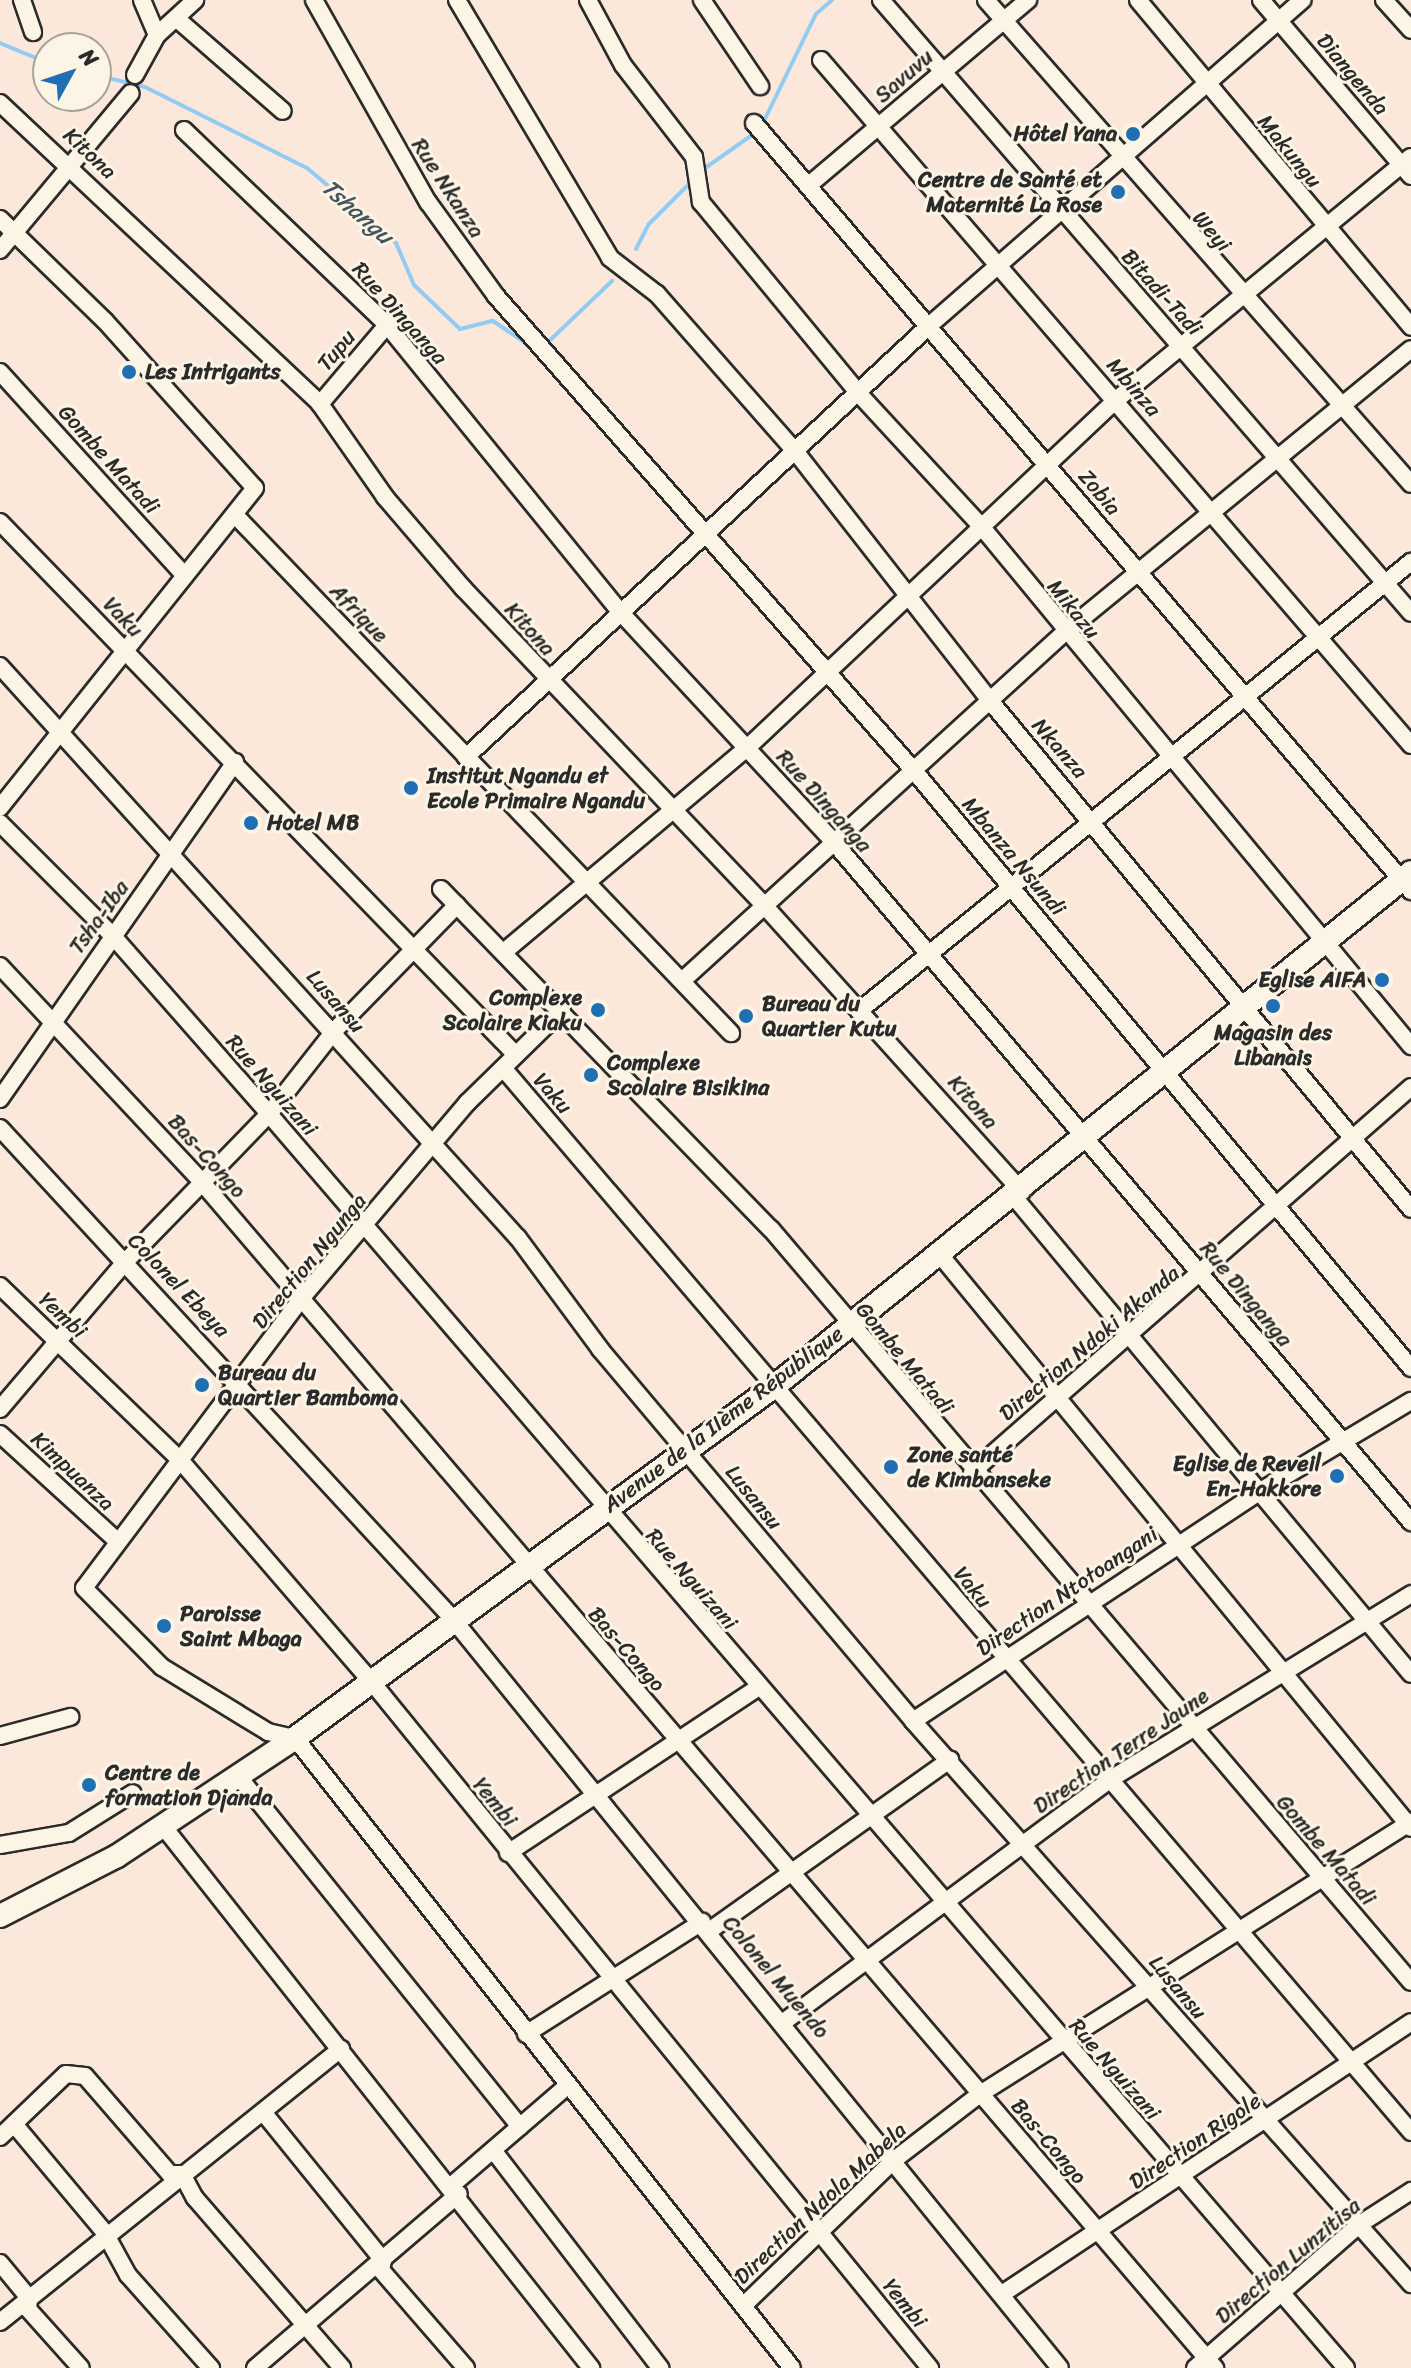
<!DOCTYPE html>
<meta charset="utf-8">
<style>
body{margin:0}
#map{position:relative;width:1411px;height:2368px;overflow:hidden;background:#fce8db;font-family:Sriracha,sans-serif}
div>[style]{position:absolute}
.stream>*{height:4px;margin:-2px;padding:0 2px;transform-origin:2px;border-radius:2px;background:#93ccf2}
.roads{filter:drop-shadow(2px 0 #2b2b2b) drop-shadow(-2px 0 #2b2b2b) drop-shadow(0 2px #2b2b2b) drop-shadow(0 -2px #2b2b2b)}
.street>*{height:16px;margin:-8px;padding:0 8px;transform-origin:8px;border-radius:8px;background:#fcf5e5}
.secondary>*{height:22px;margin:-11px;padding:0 11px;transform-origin:11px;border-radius:11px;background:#fcf5e5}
.dots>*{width:22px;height:22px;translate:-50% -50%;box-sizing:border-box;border:4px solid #fcf5e5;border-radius:50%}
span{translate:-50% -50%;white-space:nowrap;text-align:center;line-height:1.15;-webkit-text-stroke:6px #fcf5e5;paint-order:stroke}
.street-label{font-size:22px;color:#2b2b2b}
.poi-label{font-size:22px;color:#2b2b2b;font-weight:700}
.right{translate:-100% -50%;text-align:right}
.left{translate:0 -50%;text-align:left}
.water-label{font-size:24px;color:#45535d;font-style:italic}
.north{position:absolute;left:32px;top:32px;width:80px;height:80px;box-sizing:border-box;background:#fcf5e5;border:2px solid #a8a49b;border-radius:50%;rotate:50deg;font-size:22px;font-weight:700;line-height:32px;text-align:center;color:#2b2b2b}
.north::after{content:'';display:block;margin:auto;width:28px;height:36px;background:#1f6fb2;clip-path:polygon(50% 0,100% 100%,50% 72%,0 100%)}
</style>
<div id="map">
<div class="stream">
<div style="left:0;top:43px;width:52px;rotate:22.6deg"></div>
<div style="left:96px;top:75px;width:50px;rotate:13.8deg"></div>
<div style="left:145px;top:87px;width:181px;rotate:26.6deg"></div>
<div style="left:307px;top:168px;width:116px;rotate:40.1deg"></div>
<div style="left:396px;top:243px;width:46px;rotate:66.8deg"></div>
<div style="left:414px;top:285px;width:64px;rotate:43.7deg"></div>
<div style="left:460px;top:329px;width:34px;rotate:-14deg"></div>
<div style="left:493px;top:321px;width:48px;rotate:34deg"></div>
<div style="left:762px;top:125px;width:123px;rotate:-64.1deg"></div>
<div style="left:816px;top:14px;width:21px;rotate:-41deg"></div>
<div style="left:701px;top:171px;width:67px;rotate:-35.3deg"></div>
<div style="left:636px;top:249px;width:28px;rotate:-63deg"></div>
<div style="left:649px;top:224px;width:62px;rotate:-45deg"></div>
<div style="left:545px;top:345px;width:93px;rotate:-43.7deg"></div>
</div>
<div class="roads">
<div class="street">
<div style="left:22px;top:0;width:34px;rotate:71deg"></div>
<div style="left:142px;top:0;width:38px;rotate:67deg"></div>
<div style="left:314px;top:0;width:232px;rotate:60.6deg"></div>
<div style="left:428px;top:202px;width:116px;rotate:54.1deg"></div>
<div style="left:496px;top:296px;width:636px;rotate:48.64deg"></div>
<div style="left:916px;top:773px;width:774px;rotate:50.24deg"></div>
<div style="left:457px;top:0;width:300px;rotate:59.3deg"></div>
<div style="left:610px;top:258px;width:59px;rotate:37.5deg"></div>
<div style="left:657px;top:294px;width:209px;rotate:48.7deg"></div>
<div style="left:795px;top:451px;width:318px;rotate:52deg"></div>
<div style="left:991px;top:702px;width:658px;rotate:50.36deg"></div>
<div style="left:588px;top:0;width:74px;rotate:61.7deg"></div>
<div style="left:623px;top:65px;width:116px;rotate:52.3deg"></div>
<div style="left:694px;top:157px;width:46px;rotate:81.2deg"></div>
<div style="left:701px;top:202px;width:250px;rotate:50.5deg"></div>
<div style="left:860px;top:395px;width:178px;rotate:47.3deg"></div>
<div style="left:981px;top:526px;width:675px;rotate:50.41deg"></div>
<div style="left:702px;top:0;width:104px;rotate:56deg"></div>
<div style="left:881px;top:0;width:810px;rotate:49.15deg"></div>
<div style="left:986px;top:0;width:644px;rotate:48.71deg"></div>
<div style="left:1138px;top:0;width:426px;rotate:50.1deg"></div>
<div style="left:1261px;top:0;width:231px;rotate:49.6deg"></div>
<div style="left:1384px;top:0;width:40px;rotate:48deg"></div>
<div style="left:177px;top:19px;width:140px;rotate:41deg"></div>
<div style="left:821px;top:60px;width:904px;rotate:49.26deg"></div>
<div style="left:135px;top:75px;width:46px;rotate:-61.2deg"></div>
<div style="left:157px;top:35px;width:52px;rotate:-42.6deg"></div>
<div style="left:0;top:103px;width:439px;rotate:43.2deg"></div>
<div style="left:320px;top:404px;width:113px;rotate:55deg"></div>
<div style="left:385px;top:497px;width:120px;rotate:49.4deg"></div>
<div style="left:463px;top:588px;width:436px;rotate:46.5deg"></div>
<div style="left:763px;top:904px;width:387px;rotate:48deg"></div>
<div style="left:754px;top:123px;width:1011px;rotate:49.45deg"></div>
<div style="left:184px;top:130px;width:281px;rotate:43.8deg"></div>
<div style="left:387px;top:325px;width:374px;rotate:50.9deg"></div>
<div style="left:623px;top:615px;width:307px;rotate:47.1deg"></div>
<div style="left:832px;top:840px;width:895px;rotate:49.67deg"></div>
<div style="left:809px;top:185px;width:287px;rotate:-40.2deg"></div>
<div style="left:0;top:219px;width:146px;rotate:44.2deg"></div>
<div style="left:105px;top:321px;width:224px;rotate:48.1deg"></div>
<div style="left:255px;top:488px;width:409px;rotate:128.6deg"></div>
<div style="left:0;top:250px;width:204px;rotate:-50.2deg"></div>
<div style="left:0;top:372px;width:275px;rotate:47.8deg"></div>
<div style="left:320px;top:404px;width:104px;rotate:-49.7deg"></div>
<div style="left:236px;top:516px;width:716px;rotate:46.25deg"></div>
<div style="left:0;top:522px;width:739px;rotate:45.93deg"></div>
<div style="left:0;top:666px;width:772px;rotate:47.84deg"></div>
<div style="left:518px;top:1238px;width:138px;rotate:53.5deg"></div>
<div style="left:600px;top:1349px;width:486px;rotate:49.9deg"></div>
<div style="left:913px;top:1721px;width:752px;rotate:48.51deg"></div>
<div style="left:466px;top:757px;width:635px;rotate:-42.96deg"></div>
<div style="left:931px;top:324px;width:493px;rotate:-41.1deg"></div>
<div style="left:0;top:823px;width:158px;rotate:45deg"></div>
<div style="left:112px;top:935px;width:238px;rotate:48.7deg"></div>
<div style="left:269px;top:1114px;width:1653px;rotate:49.34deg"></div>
<div style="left:441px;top:889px;width:474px;rotate:45.9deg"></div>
<div style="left:771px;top:1229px;width:988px;rotate:49.64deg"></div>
<div style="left:505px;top:951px;width:314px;rotate:-40deg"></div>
<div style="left:746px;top:749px;width:509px;rotate:-43.33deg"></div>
<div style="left:1116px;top:400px;width:382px;rotate:-39.5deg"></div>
<div style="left:0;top:966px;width:293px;rotate:46.9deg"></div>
<div style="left:200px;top:1180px;width:1563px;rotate:49.49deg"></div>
<div style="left:683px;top:980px;width:515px;rotate:-42.33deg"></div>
<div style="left:1064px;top:633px;width:448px;rotate:-39.3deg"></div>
<div style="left:562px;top:1010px;width:133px;rotate:135.6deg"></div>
<div style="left:467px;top:1103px;width:257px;rotate:130.3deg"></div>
<div style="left:301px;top:1299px;width:361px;rotate:126.9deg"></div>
<div style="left:84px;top:1588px;width:111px;rotate:45.4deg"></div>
<div style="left:162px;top:1667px;width:124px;rotate:31.5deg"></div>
<div style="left:268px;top:1732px;width:28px;rotate:13deg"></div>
<div style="left:295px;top:1738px;width:802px;rotate:51.73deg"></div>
<div style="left:859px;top:1011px;width:712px;rotate:-39.13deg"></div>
<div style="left:503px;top:1068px;width:1399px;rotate:49.52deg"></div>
<div style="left:0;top:1099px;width:411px;rotate:-55.1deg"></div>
<div style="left:0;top:1128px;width:667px;rotate:47.31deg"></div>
<div style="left:452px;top:1618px;width:965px;rotate:50.97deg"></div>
<div style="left:1015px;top:1198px;width:619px;rotate:50.24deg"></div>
<div style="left:941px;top:1256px;width:740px;rotate:50.59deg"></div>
<div style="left:0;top:1286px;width:250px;rotate:44deg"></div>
<div style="left:180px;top:1460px;width:292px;rotate:49.2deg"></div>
<div style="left:371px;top:1681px;width:886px;rotate:50.87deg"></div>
<div style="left:0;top:1409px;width:194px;rotate:-49.6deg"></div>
<div style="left:126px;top:1261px;width:205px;rotate:-45.8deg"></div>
<div style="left:269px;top:1114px;width:105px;rotate:-51.9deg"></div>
<div style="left:334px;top:1031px;width:176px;rotate:-45.7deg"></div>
<div style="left:0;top:1434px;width:157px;rotate:42.4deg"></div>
<div style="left:972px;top:1472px;width:584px;rotate:-41.25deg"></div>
<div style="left:913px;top:1721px;width:419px;rotate:-33.5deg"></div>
<div style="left:1262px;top:1490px;width:174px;rotate:-30.9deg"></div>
<div style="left:0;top:1736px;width:73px;rotate:-15.2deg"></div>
<div style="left:238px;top:1776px;width:450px;rotate:51.2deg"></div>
<div style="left:163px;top:1826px;width:691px;rotate:51.7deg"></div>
<div style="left:0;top:1845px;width:70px;rotate:-9.9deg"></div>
<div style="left:69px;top:1833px;width:75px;rotate:-32deg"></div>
<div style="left:508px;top:1853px;width:299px;rotate:-33.5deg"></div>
<div style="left:709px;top:1931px;width:296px;rotate:-35.4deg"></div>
<div style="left:785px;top:2021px;width:404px;rotate:-36.6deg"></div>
<div style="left:1109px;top:1780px;width:355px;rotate:-31.6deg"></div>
<div style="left:526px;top:2034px;width:209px;rotate:-32.5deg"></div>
<div style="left:263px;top:2112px;width:191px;rotate:51deg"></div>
<div style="left:383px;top:2260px;width:10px;rotate:101deg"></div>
<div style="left:381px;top:2270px;width:130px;rotate:49.1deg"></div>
<div style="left:14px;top:2124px;width:142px;rotate:50.1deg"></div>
<div style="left:105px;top:2233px;width:48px;rotate:61.3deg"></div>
<div style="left:128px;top:2275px;width:125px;rotate:48.3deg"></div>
<div style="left:0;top:2137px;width:91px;rotate:-43.7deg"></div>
<div style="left:66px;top:2074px;width:19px;rotate:6deg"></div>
<div style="left:85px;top:2076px;width:130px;rotate:49.1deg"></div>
<div style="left:170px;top:2174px;width:12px"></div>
<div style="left:182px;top:2174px;width:27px;rotate:62deg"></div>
<div style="left:195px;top:2198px;width:225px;rotate:49.1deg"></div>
<div style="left:493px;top:2150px;width:275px;rotate:52.5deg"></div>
<div style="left:452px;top:2185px;width:152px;rotate:-40.7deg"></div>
<div style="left:0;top:2263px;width:45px;rotate:50.4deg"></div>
<div style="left:29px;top:2298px;width:11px;rotate:95deg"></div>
<div style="left:28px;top:2309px;width:79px;rotate:48.1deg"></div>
<div style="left:1002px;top:2294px;width:491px;rotate:-33.6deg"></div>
<div style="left:744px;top:2305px;width:209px;rotate:-44deg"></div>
<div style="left:894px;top:2160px;width:108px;rotate:-37.5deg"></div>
<div style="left:980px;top:2094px;width:510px;rotate:-32.26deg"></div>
<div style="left:0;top:2322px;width:437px;rotate:-38.7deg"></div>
<div style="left:255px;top:2368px;width:268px;rotate:-40.5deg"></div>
<div style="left:1195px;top:2368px;width:219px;rotate:-41.1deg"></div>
<div style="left:1360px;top:2224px;width:61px;rotate:-32.9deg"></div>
</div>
<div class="secondary">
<div style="left:0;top:1916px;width:131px;rotate:-27.1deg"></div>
<div style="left:117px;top:1856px;width:214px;rotate:-33.5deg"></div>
<div style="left:295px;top:1738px;width:597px;rotate:-36.27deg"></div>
<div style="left:776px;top:1385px;width:816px;rotate:-38.93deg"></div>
</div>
</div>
<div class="dots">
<div style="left:1133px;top:134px;background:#1f6fb2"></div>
<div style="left:1118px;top:192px;background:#1f6fb2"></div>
<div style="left:129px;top:372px;background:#1f6fb2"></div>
<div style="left:411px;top:788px;background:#1f6fb2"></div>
<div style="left:251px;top:823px;background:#1f6fb2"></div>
<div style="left:1382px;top:980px;background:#1f6fb2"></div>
<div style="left:1273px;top:1006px;background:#1f6fb2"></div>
<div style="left:598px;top:1010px;background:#1f6fb2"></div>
<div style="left:746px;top:1016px;background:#1f6fb2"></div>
<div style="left:591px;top:1075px;background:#1f6fb2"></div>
<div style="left:202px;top:1385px;background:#1f6fb2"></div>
<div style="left:891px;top:1467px;background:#1f6fb2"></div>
<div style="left:1337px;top:1476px;background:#1f6fb2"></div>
<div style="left:164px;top:1626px;background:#1f6fb2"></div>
<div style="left:89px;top:1785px;background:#1f6fb2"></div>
</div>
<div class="street-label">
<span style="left:1353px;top:74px;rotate:50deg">Diangenda</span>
<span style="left:904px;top:76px;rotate:-41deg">Savuvu</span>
<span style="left:1290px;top:151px;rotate:51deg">Makungu</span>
<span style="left:90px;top:153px;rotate:43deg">Kitona</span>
<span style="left:448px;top:188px;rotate:57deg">Rue Nkanza</span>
<span style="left:1212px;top:231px;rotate:49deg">Weyi</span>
<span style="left:1162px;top:292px;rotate:48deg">Bitadi-Tadi</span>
<span style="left:400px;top:313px;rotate:48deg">Rue Dinganga</span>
<span style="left:336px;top:350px;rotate:-50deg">Tupu</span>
<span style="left:1134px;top:387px;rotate:49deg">Mbinza</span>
<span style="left:109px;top:459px;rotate:48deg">Gombe Matadi</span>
<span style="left:1100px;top:492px;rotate:50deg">Zobia</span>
<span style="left:1074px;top:609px;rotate:51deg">Mikazu</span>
<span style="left:359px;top:613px;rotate:46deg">Afrique</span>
<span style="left:123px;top:617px;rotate:46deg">Vaku</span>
<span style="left:530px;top:629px;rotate:48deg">Kitona</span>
<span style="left:1060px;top:748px;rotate:49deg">Nkanza</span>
<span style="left:824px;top:801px;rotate:48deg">Rue Dinganga</span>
<span style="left:1014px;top:856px;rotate:50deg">Mbanza Nsundi</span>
<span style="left:99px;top:917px;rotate:-54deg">Tsha-Iba</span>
<span style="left:336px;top:1001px;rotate:49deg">Lusansu</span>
<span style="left:272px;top:1085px;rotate:49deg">Rue Nguizani</span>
<span style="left:553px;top:1093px;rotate:49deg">Vaku</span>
<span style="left:973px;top:1102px;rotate:49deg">Kitona</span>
<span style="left:207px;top:1156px;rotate:48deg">Bas-Congo</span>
<span style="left:309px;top:1261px;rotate:-51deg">Direction Ngunga</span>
<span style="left:179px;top:1285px;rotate:46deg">Colonel Ebeya</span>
<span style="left:1246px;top:1294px;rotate:50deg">Rue Dinganga</span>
<span style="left:63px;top:1315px;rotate:43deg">Yembi</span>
<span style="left:1089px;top:1343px;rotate:-40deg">Direction Ndoki Akanda</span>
<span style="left:905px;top:1358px;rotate:50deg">Gombe Matadi</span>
<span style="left:723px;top:1419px;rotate:-37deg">Avenue de la IIème République</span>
<span style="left:73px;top:1471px;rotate:43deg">Kimpuanza</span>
<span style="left:754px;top:1497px;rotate:51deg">Lusansu</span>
<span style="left:692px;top:1579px;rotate:49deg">Rue Nguizani</span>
<span style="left:973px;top:1587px;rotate:51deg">Vaku</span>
<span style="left:1067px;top:1591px;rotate:-34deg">Direction Ntotoangani</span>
<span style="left:627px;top:1649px;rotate:49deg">Bas-Congo</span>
<span style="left:1121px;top:1751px;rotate:-34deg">Direction Terre Jaune</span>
<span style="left:495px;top:1802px;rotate:51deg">Yembi</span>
<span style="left:1326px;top:1850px;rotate:49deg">Gombe Matadi</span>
<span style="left:776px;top:1977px;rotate:50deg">Colonel Muendo</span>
<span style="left:1178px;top:1987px;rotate:50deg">Lusansu</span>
<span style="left:1115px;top:2069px;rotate:49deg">Rue Nguizani</span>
<span style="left:1049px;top:2141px;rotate:50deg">Bas-Congo</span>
<span style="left:1195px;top:2141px;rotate:-34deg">Direction Rigole</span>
<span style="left:820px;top:2203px;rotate:-43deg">Direction Ndola Mabela</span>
<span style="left:1288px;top:2261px;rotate:-40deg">Direction Lunzitisa</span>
<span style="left:905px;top:2303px;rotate:51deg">Yembi</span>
</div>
<div class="poi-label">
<span class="right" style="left:1117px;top:134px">Hôtel Yana</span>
<span class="right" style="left:1102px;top:192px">Centre de Santé et<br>Maternité La Rose</span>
<span class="left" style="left:145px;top:372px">Les Intrigants</span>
<span class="left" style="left:427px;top:788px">Institut Ngandu et<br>Ecole Primaire Ngandu</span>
<span class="left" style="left:267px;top:823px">Hotel MB</span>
<span class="right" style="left:1366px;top:980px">Eglise AIFA</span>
<span class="right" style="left:582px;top:1010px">Complexe<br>Scolaire Kiaku</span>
<span class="left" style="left:762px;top:1016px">Bureau du<br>Quartier Kutu</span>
<span style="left:1273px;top:1045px">Magasin des<br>Libanais</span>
<span class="left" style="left:607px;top:1075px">Complexe<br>Scolaire Bisikina</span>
<span class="left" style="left:218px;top:1385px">Bureau du<br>Quartier Bamboma</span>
<span class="left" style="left:907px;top:1467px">Zone santé<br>de Kimbanseke</span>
<span class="right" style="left:1321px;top:1476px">Eglise de Reveil<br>En-Hakkore</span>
<span class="left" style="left:180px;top:1626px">Paroisse<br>Saint Mbaga</span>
<span class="left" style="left:105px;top:1785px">Centre de<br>formation Djanda</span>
</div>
<div class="water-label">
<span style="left:357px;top:212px;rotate:41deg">Tshangu</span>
</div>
<div class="north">N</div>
</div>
